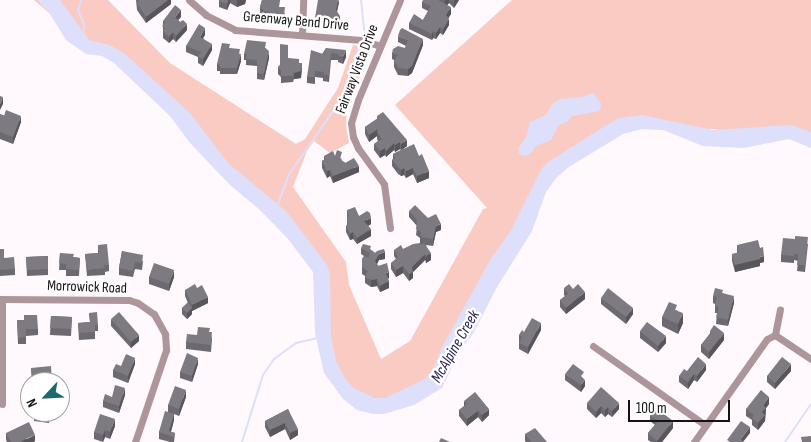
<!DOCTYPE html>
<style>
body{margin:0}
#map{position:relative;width:811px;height:442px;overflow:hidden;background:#fff9fd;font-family:"Sofia Sans Condensed",sans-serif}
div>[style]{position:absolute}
.green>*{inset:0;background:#facbc3}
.water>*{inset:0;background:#dedffa}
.stream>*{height:2px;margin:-1px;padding:0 1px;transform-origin:1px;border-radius:1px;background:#dedffa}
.minor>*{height:7px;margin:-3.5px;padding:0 3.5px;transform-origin:3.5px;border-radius:3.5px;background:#ad969b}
.wall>*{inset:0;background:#6c6970}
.shaded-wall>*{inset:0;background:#58555b}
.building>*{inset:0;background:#7e7a82}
span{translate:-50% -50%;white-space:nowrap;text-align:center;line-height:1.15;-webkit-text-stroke:5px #fff;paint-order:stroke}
.street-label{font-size:15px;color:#151214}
.water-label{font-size:16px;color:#272256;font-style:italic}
.north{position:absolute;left:20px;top:372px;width:50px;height:50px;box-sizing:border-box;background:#fff;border:1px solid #a1a0a1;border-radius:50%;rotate:245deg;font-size:14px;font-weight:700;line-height:20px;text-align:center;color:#151214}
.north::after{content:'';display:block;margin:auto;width:18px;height:22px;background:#1d6970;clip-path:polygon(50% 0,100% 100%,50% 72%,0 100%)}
.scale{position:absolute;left:628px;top:400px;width:102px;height:22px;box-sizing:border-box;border:2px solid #151214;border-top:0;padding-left:6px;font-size:15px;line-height:18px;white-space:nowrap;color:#151214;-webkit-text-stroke:4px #fff;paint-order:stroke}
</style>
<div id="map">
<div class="green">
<div style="clip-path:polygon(34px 0,108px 0,170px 63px,296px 144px,305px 139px,338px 88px,353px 45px,367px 47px,369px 54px,347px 109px,346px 126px,349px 143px,330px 153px,314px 141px,307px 151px,293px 187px,346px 262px,349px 285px,381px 359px,410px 341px,483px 209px,487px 208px,395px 105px,512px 0,811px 0,811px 141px,712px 129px,686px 131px,644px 122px,565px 159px,435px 384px,397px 400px,361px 399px,326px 363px,319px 258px,130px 69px,76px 36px)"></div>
</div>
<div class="water">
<div style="clip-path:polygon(37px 0,60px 0,89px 40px,110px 45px,125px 54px,190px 113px,229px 164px,287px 212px,327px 265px,330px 274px,331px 336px,336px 361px,346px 380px,354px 388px,375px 398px,385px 398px,425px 379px,434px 367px,441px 349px,490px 260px,511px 230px,542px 168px,548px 162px,610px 123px,619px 118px,642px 115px,713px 130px,791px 125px,811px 132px,811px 148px,789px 139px,743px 148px,703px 146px,663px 130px,642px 129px,623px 134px,569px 167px,557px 177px,546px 192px,532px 231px,497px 287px,473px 334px,461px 349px,442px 388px,414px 405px,384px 414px,373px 414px,357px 410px,343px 399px,324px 373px,315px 333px,313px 272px,288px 239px,260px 210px,229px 184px,190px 143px,170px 116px,114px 63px,102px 56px,86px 54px,66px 40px,48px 11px)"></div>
<div style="clip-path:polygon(593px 93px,601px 103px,600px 111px,572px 116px,567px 122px,559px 125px,551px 140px,536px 146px,532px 152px,526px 156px,519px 154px,518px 148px,526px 138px,530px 122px,546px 115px,552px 104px,560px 99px,582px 97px)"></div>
</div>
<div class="stream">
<div style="left:81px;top:0;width:11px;rotate:105deg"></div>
<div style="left:78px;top:11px;width:14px;rotate:65deg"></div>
<div style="left:84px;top:24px;width:12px;rotate:95deg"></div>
<div style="left:361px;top:0;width:30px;rotate:84deg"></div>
<div style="left:278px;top:204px;width:30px;rotate:-70deg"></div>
<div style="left:288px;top:176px;width:95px;rotate:-55.3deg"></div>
<div style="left:342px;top:98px;width:51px;rotate:-71.6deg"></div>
<div style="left:242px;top:442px;width:70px;rotate:-72.6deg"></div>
<div style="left:263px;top:375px;width:19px;rotate:-55deg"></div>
<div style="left:274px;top:359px;width:27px;rotate:-36deg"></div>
<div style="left:296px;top:343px;width:22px;rotate:-13deg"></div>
<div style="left:785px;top:442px;width:46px;rotate:-55.6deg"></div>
</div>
<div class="minor">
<div style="left:189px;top:0;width:23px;rotate:41deg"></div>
<div style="left:206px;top:15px;width:33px;rotate:27deg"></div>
<div style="left:235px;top:30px;width:127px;rotate:4.5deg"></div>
<div style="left:362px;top:40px;width:19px;rotate:18deg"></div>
<div style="left:302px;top:35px;width:35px;rotate:-88deg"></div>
<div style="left:390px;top:228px;width:44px;rotate:-97.8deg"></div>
<div style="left:384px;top:184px;width:44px;rotate:-125.8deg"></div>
<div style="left:358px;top:148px;width:12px;rotate:-114deg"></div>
<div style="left:353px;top:137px;width:14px;rotate:-98deg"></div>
<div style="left:351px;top:123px;width:24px;rotate:-73deg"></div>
<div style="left:358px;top:100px;width:108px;rotate:-67.2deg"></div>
<div style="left:0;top:299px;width:129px;rotate:0.4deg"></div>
<div style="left:129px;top:300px;width:9px;rotate:18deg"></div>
<div style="left:138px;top:303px;width:19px;rotate:35deg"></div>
<div style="left:154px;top:314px;width:23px;rotate:61deg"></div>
<div style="left:165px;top:334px;width:16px;rotate:86deg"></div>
<div style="left:166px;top:350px;width:97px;rotate:108.6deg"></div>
<div style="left:775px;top:335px;width:43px;rotate:33.7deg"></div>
<div style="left:775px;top:335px;width:26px;rotate:-79deg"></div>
<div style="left:593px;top:346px;width:137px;rotate:35.2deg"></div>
<div style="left:2px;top:404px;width:105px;rotate:-90deg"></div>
<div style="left:694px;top:442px;width:126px;rotate:-54.7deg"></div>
<div style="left:767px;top:339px;width:9px;rotate:-27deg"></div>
</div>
<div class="wall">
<div style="clip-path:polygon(136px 0,171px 0,171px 4px,146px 23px,137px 10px)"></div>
<div style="clip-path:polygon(219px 0,246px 0,245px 4px,237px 7px,230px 3px,227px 10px,219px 7px)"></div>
<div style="clip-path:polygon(262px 0,280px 0,279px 7px,285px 14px,284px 22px,270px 21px,270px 18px,264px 18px,260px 13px,260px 7px)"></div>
<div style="clip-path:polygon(339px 0,337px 11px,340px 23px,335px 26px,334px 23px,333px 26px,315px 25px,315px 18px)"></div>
<div style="clip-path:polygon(439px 0,459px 0,454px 8px,449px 3px,447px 5px,451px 14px,448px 18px,449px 25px,443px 35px,440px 33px,436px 39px,433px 38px,432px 40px,409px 29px,409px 23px,423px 20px,428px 11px,422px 8px,422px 2px)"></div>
<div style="clip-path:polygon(181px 17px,178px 20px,187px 30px,176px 42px,173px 39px,169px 43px,163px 38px,163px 21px)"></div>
<div style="clip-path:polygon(205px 35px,203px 38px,212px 50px,203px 66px,198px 63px,198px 57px,186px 52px,186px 46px)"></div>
<div style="clip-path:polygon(398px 36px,423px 45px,412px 73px,408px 76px,398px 75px,394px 67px,394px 60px,392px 59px,392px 53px,405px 48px,406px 46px,398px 42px)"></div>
<div style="clip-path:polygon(230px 48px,240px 54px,241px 61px,237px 74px,220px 74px,220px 71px,217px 71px,217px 64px)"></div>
<div style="clip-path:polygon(266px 48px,269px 58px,264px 80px,257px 79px,257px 66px,246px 65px,246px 60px,244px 60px,244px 54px)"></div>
<div style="clip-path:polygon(326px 48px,346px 57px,343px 64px,338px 62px,338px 60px,331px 60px,329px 82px,323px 81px,323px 78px,315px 77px,315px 84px,307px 83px,307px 77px)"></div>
<div style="clip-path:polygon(288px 58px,299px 63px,302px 69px,301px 78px,294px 79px,293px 82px,281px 83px,281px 77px,278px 74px,278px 67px)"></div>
<div style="clip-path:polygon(0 114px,21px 122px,13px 144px,0 139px)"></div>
<div style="clip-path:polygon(377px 116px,407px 146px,402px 150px,429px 178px,417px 183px,413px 174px,406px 178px,404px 175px,401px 176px,398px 174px,392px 166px,392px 160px,393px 159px,393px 154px,401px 150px,400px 149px,395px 152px,394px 150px,386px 157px,385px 155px,380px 158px,374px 150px,374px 144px,378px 141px,377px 139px,377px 136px,369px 142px,365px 134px,365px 127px,377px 119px)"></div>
<div style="clip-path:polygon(324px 156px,335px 156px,342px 159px,341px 160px,359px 172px,333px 183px,330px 176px,327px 178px,322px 168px,322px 161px,324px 160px)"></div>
<div style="clip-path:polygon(347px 210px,359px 216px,371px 224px,368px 226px,371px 236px,357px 244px,353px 239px,350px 240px,346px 232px,346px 226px,347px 225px)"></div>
<div style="clip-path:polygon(409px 211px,428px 218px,441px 230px,436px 232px,433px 246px,426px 245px,431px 260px,426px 263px,425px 260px,413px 272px,413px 278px,409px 281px,403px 273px,396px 277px,391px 269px,391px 263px,396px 259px,394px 256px,394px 250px,403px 249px,420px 244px,420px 238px,416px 235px,417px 226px,409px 217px)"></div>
<div style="clip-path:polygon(795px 239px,808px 244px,805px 272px,797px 271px,798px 261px,794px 260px,794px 263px,781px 262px,781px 255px)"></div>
<div style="clip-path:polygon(98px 245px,109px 265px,109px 271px,105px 272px,105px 275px,87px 276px,85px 254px,98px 253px)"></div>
<div style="clip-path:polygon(737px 245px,764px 262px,760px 263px,760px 266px,735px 272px,732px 261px,732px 254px,737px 253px)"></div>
<div style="clip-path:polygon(361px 248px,371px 250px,375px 253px,385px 259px,379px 260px,377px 264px,389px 278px,388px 279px,389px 288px,380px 292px,377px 286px,371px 287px,365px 283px,365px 276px,362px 274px,362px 259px,364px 256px,361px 254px)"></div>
<div style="clip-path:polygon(0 249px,4px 258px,15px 269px,15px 275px,0 276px)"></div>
<div style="clip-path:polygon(122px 251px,143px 261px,142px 270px,135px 269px,133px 277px,119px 275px,119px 268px)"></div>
<div style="clip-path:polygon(60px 253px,73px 257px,80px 258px,79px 276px,66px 276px,66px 270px,59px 270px)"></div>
<div style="clip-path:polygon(48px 256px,48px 275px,27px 276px,26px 257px)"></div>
<div style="clip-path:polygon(149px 277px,174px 277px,169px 291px,149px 284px)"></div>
<div style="clip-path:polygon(197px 288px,208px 303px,192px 311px,192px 314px,187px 319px,182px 314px,182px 308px,188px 303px,185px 296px,185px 290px)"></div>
<div style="clip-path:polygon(564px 288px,585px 299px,566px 314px,560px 307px,560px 300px,565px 296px,564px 295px)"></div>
<div style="clip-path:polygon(723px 293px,734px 303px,728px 326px,716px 324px,717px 313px,715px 313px,715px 304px,713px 303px,713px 296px)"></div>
<div style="clip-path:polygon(601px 298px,633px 314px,626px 324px,601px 304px)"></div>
<div style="clip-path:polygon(677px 310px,683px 323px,678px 334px,662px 326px,662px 317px)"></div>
<div style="clip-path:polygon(89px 313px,98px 325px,98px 331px,95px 331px,95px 339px,79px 340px,78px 323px,90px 322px)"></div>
<div style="clip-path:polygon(51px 316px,72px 317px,71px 336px,50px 335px)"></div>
<div style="clip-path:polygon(111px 319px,139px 341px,131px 348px,111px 326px)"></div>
<div style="clip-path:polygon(17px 320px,38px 329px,38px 335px,26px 336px,26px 344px,18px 344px)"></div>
<div style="clip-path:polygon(541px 330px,528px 354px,519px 349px,519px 335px)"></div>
<div style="clip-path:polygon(640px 331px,666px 343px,658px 352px,640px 338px)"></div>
<div style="clip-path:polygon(710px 331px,724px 340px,709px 359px,701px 352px,701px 345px,710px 334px)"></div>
<div style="clip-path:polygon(210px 332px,212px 339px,211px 352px,186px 349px,186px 342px,197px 335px)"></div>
<div style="clip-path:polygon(135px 364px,128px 383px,113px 377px,113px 370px,121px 366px)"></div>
<div style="clip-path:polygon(198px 364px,192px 382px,180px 378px,180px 372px)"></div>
<div style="clip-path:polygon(31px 368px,52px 382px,32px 382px)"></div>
<div style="clip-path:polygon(706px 370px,697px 382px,694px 380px,688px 389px,679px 382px,679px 376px,687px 371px)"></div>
<div style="clip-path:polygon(791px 371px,775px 389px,767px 382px,767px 376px)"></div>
<div style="clip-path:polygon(565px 374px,585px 386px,581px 392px,565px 380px)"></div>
<div style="clip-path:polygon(125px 395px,119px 413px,103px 407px,103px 401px,112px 397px)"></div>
<div style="clip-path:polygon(186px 397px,179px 416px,174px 414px,174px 420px,171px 432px,175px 433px,174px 442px,170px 442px,159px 439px,159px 432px,168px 412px,168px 405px)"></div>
<div style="clip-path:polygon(30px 399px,30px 412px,50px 412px,49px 423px,34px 421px,34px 414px,29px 414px)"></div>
<div style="clip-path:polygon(464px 401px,489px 415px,482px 422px,478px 417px,467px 426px,459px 416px,459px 410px,464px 406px)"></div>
<div style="clip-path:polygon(587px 403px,619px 409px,612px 417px,608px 414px,605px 417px,601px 413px,596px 418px,587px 409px)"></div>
<div style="clip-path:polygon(769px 404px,766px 408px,765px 421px,758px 430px,752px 425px,752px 420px,746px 416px,746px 409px)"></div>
<div style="clip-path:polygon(288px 409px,298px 435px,290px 440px,285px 429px,270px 437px,265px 427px,265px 421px)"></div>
<div style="clip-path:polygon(650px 415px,673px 428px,662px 442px,651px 442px,648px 440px,648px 433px,655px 425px,650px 421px)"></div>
<div style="clip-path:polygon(115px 426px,110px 439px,105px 437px,103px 442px,94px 439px,94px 432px)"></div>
<div style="clip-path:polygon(6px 433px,35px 441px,33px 442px,7px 442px,6px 440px)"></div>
<div style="clip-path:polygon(525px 434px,547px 442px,526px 442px,525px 441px)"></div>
</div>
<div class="shaded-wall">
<div style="clip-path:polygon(168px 0,171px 0,171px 4px,146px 23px,146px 17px)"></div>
<div style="clip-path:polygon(228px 0,230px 0,230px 3px,227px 10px,227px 4px)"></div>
<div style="clip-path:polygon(237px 0,246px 0,245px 4px,237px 7px)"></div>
<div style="clip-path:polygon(338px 0,339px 3px,336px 16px,336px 10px)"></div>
<div style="clip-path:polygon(446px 0,449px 0,449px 3px,445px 8px,445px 1px)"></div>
<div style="clip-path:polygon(455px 0,459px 0,454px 8px,454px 1px)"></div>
<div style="clip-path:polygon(451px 7px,451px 14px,446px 22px,446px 15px)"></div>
<div style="clip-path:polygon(181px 10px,181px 17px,175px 23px,175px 17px)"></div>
<div style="clip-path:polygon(340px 16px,340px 23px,335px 26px,335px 19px)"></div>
<div style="clip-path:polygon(449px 19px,449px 25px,443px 35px,443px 29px)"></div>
<div style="clip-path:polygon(187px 24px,187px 30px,176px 42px,176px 36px)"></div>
<div style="clip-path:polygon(440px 27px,440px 33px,436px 39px,436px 33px)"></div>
<div style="clip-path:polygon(205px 28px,205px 35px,200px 43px,200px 37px)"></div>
<div style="clip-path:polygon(433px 31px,433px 38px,432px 40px,432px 34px)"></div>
<div style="clip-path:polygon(173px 32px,173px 39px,169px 43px,169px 37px)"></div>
<div style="clip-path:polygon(423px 39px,423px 45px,412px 73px,408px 76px,408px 69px)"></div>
<div style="clip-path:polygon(212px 44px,212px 50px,203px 66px,203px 59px)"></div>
<div style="clip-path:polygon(346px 50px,346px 57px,343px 64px,343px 57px)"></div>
<div style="clip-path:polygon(269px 51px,269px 58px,264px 80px,264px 74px)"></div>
<div style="clip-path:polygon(241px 54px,241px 61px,237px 74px,237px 68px)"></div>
<div style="clip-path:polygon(302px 63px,301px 78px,294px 79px,294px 73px)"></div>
<div style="clip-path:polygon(3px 97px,3px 104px,0 110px,0 104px)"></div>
<div style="clip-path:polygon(21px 116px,21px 122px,13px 144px,13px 137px)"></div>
<div style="clip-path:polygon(378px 129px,377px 136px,369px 142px,369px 135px)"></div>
<div style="clip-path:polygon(407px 140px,407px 146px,401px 150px,401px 144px)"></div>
<div style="clip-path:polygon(400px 142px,400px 149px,395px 152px,395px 145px)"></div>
<div style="clip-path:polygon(394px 143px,394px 150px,386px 157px,386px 151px)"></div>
<div style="clip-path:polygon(385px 148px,385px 155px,380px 158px,380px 151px)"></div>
<div style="clip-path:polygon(359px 166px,359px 172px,333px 183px,333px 176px)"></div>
<div style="clip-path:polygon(404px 168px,404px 175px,401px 176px,401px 170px)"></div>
<div style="clip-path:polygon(413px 168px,413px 174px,406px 178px,406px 171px)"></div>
<div style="clip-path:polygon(330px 170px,330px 176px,327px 178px,327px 171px)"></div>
<div style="clip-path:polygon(429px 171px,429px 178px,417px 183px,417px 176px)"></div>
<div style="clip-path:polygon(371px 218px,371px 224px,364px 228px,364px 221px)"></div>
<div style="clip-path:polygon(441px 224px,441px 230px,436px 232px,433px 246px,433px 239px,436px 226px)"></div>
<div style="clip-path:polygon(371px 229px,371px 236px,357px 244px,357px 238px)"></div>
<div style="clip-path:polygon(353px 232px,353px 239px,350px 240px,350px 234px)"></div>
<div style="clip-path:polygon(385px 252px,385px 259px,379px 260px,375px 268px,375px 261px,379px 254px)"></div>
<div style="clip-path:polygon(431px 253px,431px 260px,426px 263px,426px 256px)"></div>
<div style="clip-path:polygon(425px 254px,425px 260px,413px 272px,413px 278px,409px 281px,409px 274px,412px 267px)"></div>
<div style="clip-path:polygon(764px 256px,764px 262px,760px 263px,760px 266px,735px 272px,735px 265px)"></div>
<div style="clip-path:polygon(403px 266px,403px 273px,396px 277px,396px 270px)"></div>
<div style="clip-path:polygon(174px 270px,174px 277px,169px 291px,169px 284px)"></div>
<div style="clip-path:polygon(389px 272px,389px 278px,386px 279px,386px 273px)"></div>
<div style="clip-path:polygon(377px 279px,377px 286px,371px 287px,371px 280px)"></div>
<div style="clip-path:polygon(389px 281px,389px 288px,380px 292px,380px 286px)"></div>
<div style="clip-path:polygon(585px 292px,585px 299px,566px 314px,566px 308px)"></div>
<div style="clip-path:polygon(734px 296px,734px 303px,728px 326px,728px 320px)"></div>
<div style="clip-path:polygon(208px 297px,208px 303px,192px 311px,192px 314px,187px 319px,187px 313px,192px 308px,192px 305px)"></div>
<div style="clip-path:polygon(633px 308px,633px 314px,626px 324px,626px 317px)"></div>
<div style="clip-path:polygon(683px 313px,683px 323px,678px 334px,678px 324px)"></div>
<div style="clip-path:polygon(541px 323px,541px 330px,528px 354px,528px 347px)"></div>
<div style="clip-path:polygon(724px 333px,724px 340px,709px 359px,709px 352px)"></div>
<div style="clip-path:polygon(139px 335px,139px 341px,131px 348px,131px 342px)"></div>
<div style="clip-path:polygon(666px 336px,666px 343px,658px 352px,658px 346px)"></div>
<div style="clip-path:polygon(135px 358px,135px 364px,128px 383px,128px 376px)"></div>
<div style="clip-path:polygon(198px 358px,198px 364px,192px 382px,192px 376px)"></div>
<div style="clip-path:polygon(706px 364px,706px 370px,697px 382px,697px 376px)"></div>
<div style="clip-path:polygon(791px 364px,791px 371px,775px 389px,775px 383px)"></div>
<div style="clip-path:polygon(694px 374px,694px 380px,688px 389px,688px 382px)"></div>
<div style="clip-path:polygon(585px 380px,585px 386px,581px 392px,581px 385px)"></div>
<div style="clip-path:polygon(125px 388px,125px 395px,119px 413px,119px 406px)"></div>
<div style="clip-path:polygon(186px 390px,186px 397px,179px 416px,179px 409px)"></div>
<div style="clip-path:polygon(769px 397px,769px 404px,766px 408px,765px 421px,758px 430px,758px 423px,763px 405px)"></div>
<div style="clip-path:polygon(619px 403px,619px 409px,612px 417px,612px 411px)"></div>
<div style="clip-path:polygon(601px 406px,601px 413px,596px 418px,596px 412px)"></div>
<div style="clip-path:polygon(608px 407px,608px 414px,605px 417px,605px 410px)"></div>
<div style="clip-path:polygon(489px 409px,489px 415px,482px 422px,482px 415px)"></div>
<div style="clip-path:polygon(478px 411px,478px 417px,467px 426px,467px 419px)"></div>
<div style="clip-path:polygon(174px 414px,174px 420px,170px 435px,169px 431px)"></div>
<div style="clip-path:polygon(115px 419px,115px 426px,110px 439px,110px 432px)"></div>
<div style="clip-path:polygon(673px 421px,673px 428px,662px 442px,657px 442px,657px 441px)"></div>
<div style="clip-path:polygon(285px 423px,285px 429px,270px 437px,270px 430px)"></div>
<div style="clip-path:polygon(750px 427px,750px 433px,743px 442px,740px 440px)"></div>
<div style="clip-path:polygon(298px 429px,298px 435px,290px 440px,290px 433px)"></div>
<div style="clip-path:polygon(105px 430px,105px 437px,103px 442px,103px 435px)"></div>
<div style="clip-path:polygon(35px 435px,35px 441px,33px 442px,21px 442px)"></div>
</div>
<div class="building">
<div style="clip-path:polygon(138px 0,168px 0,146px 17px,137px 3px,139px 2px)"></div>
<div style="clip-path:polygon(219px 0,228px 0,227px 4px,219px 1px)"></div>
<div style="clip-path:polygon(262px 0,279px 0,279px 7px,285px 7px,284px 16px,270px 15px,270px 12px,264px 11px,260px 7px)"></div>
<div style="clip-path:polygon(318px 0,338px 0,336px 10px,340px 16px,335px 19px,334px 17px,333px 20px,315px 18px)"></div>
<div style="clip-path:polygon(423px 0,438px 0,451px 7px,446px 15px,449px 19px,443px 29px,440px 27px,436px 33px,433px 31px,432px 34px,409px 23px,414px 14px,423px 20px,431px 6px,422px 2px)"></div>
<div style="clip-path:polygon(175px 5px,181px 10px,175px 17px,180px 22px,183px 20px,187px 24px,176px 36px,173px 32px,169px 37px,163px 31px,165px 28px,162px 26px,165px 23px,163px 21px)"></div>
<div style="clip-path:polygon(199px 24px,205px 28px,200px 37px,212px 44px,203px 59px,198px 56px,201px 52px,186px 46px)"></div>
<div style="clip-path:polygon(402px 28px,423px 39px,412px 66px,408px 69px,398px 68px,394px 61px,398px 55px,392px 53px,393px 49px,398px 46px,405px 48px,408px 40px,398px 36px,400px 30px)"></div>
<div style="clip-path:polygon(247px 40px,266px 42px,265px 48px,269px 51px,264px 74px,257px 73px,257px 60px,246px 59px,247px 54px,244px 54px)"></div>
<div style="clip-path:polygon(222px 43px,230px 44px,229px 48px,240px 49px,239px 54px,241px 54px,237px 68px,220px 68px,220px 65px,217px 64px)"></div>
<div style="clip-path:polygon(280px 44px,288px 45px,288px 58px,299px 59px,299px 63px,302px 63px,301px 71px,294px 73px,293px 76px,281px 76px,281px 71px,278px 67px,280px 65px)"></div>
<div style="clip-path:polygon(326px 48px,346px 50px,343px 57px,338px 56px,339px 54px,331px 53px,329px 75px,323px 74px,324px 72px,315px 71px,315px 77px,307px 77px,311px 50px,323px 54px)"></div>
<div style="clip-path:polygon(0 96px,3px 97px,0 104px)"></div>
<div style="clip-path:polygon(6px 110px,21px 116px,13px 137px,0 132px,0 114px,4px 116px)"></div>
<div style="clip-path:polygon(383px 112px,407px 140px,401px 144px,400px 142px,395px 145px,394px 143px,386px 151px,385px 148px,380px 151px,374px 144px,382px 139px,377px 132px,378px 129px,369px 135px,365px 127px,378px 118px,377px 116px)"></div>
<div style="clip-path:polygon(414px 144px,419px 156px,422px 154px,429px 171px,417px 176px,413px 168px,406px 171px,404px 168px,401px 170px,392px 160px,395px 158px,393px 154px)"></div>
<div style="clip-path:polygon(337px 150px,342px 152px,340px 159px,345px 163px,354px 158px,359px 166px,333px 176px,330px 170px,327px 171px,322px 161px,325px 159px,324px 156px,333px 151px,335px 156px)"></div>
<div style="clip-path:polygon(415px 205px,428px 218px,436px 214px,441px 224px,436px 226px,433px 239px,420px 237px,421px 232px,416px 229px,417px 220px,409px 211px)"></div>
<div style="clip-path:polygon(355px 207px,359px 216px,367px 211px,370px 213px,371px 218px,364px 221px,371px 229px,357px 238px,353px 232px,350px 234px,346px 226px,348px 225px,347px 217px,349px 216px,347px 210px)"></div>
<div style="clip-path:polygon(795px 236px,808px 237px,805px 265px,797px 265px,798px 254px,794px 254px,794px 256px,781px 255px,783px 238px,795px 239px)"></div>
<div style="clip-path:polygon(758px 240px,760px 248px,763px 247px,764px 256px,760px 257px,760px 259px,735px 265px,732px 254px,738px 253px,737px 245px)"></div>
<div style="clip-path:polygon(420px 243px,421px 245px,424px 243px,431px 253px,426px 256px,425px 254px,412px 267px,413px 272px,409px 274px,403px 266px,396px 270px,391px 263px,398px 257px,394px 250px,401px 245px,403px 249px,413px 244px)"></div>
<div style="clip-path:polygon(107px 244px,109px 265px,104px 265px,105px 268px,87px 270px,85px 254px,99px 253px,98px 245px)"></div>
<div style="clip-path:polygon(363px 244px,371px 246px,370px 249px,375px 253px,377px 251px,384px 249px,385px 252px,379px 254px,375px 261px,378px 266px,387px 263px,389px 272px,386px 273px,389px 281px,380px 286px,377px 279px,371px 280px,365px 277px,368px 271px,362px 267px,362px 259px,365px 256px,368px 258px,370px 253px,361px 248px)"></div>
<div style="clip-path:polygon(0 249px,4px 249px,4px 258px,14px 257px,15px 269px,0 270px)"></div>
<div style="clip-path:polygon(122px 251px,143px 255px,142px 263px,135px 262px,133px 271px,119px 268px)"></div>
<div style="clip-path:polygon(60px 253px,74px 254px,73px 257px,80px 258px,79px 270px,66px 269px,66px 264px,59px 263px)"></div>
<div style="clip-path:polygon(48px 256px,48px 269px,27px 270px,26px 257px)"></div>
<div style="clip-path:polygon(154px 263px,174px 270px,169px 284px,149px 277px)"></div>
<div style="clip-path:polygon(195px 284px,197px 288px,202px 285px,208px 297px,192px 305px,185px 290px)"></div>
<div style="clip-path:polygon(569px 284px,573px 289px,578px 284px,585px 292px,566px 308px,560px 300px,568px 294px,564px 288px)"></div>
<div style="clip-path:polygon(608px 288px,633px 308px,626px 317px,601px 298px)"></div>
<div style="clip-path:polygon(715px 288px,723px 290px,722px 293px,734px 296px,728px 320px,716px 317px,719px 307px,715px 306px,717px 297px,713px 296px)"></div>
<div style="clip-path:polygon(188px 302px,192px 308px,187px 313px,182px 308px)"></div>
<div style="clip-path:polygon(669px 302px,677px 305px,675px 310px,683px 313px,678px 324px,662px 317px)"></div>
<div style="clip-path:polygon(97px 312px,98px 325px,95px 325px,95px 332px,79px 333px,78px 323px,90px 322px,89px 313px)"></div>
<div style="clip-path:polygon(119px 312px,139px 335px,131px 342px,111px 319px)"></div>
<div style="clip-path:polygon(24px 315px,37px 315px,38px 329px,26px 329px,26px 337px,18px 338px,17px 320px,24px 320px)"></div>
<div style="clip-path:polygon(51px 316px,72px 317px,71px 329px,50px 328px)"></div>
<div style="clip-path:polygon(532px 318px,541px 323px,528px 347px,519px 343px,522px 337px,519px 335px,522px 330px,524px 332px)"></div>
<div style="clip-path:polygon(647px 322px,666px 336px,658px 346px,640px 331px)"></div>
<div style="clip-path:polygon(714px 325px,724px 333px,709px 352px,701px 345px,711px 332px,710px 331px)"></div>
<div style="clip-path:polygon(198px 327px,210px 328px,209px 332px,212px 332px,211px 345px,186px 342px,187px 334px,197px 335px)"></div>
<div style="clip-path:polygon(187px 353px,198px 358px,192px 376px,180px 372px)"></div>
<div style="clip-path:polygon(126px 354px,135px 358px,128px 376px,113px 370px,116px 364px,121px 366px)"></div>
<div style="clip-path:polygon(698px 357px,706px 364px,697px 376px,694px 374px,688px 382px,679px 376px,684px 369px,687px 371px)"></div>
<div style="clip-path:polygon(782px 357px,791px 364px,775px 383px,767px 376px)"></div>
<div style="clip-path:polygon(573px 364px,584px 372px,581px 376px,585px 380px,581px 385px,565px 374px)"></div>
<div style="clip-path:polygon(51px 366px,52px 382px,38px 382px,37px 376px,32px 377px,31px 368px)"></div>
<div style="clip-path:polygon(115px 385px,125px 388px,119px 406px,103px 401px,105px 394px,112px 397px)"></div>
<div style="clip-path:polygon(175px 386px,186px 390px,179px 409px,168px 405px)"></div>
<div style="clip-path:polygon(601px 387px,619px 403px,612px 411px,608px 407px,605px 410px,601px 406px,596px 412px,587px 403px)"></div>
<div style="clip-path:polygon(761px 390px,769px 397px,763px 405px,766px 408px,762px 412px,765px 415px,758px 423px,752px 418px,754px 415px,746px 409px)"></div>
<div style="clip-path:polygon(475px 392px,489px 409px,482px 415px,478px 411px,467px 419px,459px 410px,467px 404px,464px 401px)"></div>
<div style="clip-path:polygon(656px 408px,673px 421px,657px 441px,648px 433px,658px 421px,650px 415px)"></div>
<div style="clip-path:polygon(288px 409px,298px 429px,290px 433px,285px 423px,270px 430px,265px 421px)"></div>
<div style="clip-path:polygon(165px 411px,174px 414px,169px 431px,175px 433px,174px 437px,159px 432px)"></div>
<div style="clip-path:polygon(35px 412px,50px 412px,49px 417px,34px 415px)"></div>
<div style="clip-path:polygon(100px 414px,115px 419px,110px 432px,105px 430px,103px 435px,94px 432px)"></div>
<div style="clip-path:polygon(741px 421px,750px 427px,740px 440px,743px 442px,730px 442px,727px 440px)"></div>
<div style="clip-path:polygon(29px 422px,35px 435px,21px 441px,22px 442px,11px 442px,6px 433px)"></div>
<div style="clip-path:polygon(535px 428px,547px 442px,531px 442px,525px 434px)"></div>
<div style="clip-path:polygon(811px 436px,811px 442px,802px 442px,801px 437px)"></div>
<div style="clip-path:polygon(441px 438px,450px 442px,439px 442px)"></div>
</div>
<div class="street-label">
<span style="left:296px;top:21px;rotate:5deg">Greenway Bend Drive</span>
<span style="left:357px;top:69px;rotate:-69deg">Fairway Vista Drive</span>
<span style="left:87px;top:287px;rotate:2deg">Morrowick Road</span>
</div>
<div class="water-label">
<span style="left:456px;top:347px;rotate:-60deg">McAlpine Creek</span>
</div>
<div class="north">N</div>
<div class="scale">100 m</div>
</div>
